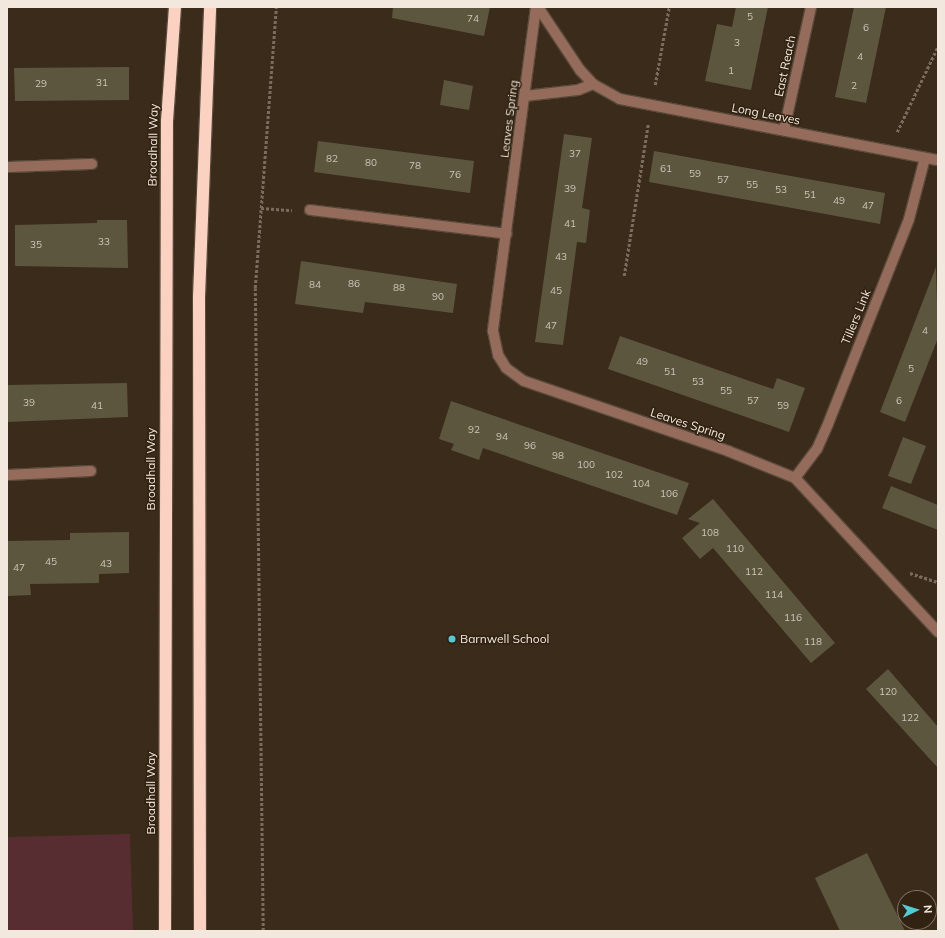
<!DOCTYPE html>
<style>
body{margin:0}
#map{position:relative;width:945px;height:938px;overflow:hidden;background:#3b2b1a;font-family:Mulish,sans-serif}
div>[style]{position:absolute}
.green>*{inset:0;background:#582d31}
.building>*{inset:0;background:#5c563f}
.path>*{height:2.5px;margin-top:-1.25px;transform-origin:0;background:repeating-linear-gradient(90deg,#7b6c5d 0 3px,transparent 0 5px)}
.roads{filter:drop-shadow(1px 0 #584939) drop-shadow(-1px 0 #584939) drop-shadow(0 1px #584939) drop-shadow(0 -1px #584939)}
.minor>*{height:10px;margin:-5px;padding:0 5px;transform-origin:5px;border-radius:5px;background:#956c5c}
.highway>*{height:12px;margin:-6px;padding:0 6px;transform-origin:6px;border-radius:6px;background:#fbd1c2}
.dots>*{width:11px;height:11px;translate:-50% -50%;box-sizing:border-box;border:2px solid #312211;border-radius:50%}
span{translate:-50% -50%;white-space:nowrap;text-align:center;line-height:1.15;-webkit-text-stroke:3px #312211;paint-order:stroke}
.number-label{font-size:10px;color:#cdc4b6}
.number-label span{-webkit-text-stroke-width:0}
.street-label{font-size:12px;color:#f3e8dd}
.poi-label{font-size:12px;color:#f3e8dd}
.left{translate:0 -50%;text-align:left}
.frame{position:absolute;inset:0;border:8px solid #f3e8dd;pointer-events:none}
.north{position:absolute;left:897px;top:890px;width:40px;height:40px;box-sizing:border-box;background:#312211;border:1px solid #7f7163;border-radius:50%;rotate:86deg;font-size:11px;font-weight:700;line-height:16px;text-align:center;color:#f3e8dd}
.north::after{content:'';display:block;margin:auto;width:14px;height:18px;background:#51ccd2;clip-path:polygon(50% 0,100% 100%,50% 72%,0 100%)}
</style>
<div id="map">
<div class="green">
<div style="clip-path:polygon(130px 834px,133px 931px,7px 931px,7px 837px)"></div>
</div>
<div class="building">
<div style="clip-path:polygon(393px 7px,490px 7px,484px 36px,392px 18px)"></div>
<div style="clip-path:polygon(736px 7px,768px 7px,751px 90px,705px 81px,717px 24px,732px 27px)"></div>
<div style="clip-path:polygon(854px 7px,886px 7px,866px 103px,835px 97px)"></div>
<div style="clip-path:polygon(129px 67px,129px 100px,15px 101px,14px 68px)"></div>
<div style="clip-path:polygon(444px 80px,473px 86px,469px 110px,440px 105px)"></div>
<div style="clip-path:polygon(564px 134px,592px 138px,582px 208px,590px 210px,586px 243px,577px 242px,563px 345px,535px 342px)"></div>
<div style="clip-path:polygon(318px 141px,474px 161px,470px 193px,314px 172px)"></div>
<div style="clip-path:polygon(654px 151px,885px 193px,880px 224px,649px 182px)"></div>
<div style="clip-path:polygon(97px 220px,127px 220px,128px 268px,15px 266px,15px 225px,97px 223px)"></div>
<div style="clip-path:polygon(301px 261px,457px 284px,453px 313px,365px 302px,363px 313px,295px 304px)"></div>
<div style="clip-path:polygon(936px 267px,938px 338px,905px 422px,880px 412px)"></div>
<div style="clip-path:polygon(620px 336px,773px 389px,777px 378px,805px 388px,789px 432px,608px 369px)"></div>
<div style="clip-path:polygon(127px 383px,128px 417px,7px 422px,7px 385px)"></div>
<div style="clip-path:polygon(451px 401px,689px 483px,677px 515px,483px 448px,479px 460px,451px 450px,454px 444px,439px 439px)"></div>
<div style="clip-path:polygon(903px 437px,926px 446px,911px 484px,888px 476px)"></div>
<div style="clip-path:polygon(891px 486px,938px 505px,938px 530px,882px 508px)"></div>
<div style="clip-path:polygon(713px 499px,835px 643px,811px 663px,713px 548px,700px 559px,682px 538px,700px 523px,688px 519px)"></div>
<div style="clip-path:polygon(129px 532px,129px 573px,99px 574px,99px 583px,30px 584px,31px 595px,7px 596px,7px 541px,70px 540px,70px 533px)"></div>
<div style="clip-path:polygon(888px 669px,938px 727px,938px 768px,866px 689px)"></div>
<div style="clip-path:polygon(867px 853px,905px 931px,840px 931px,815px 878px)"></div>
</div>
<div class="path">
<div style="left:655px;top:85px;width:79px;rotate:-79.8deg"></div>
<div style="left:897px;top:132px;width:95px;rotate:-64.5deg"></div>
<div style="left:261px;top:208px;width:31px;rotate:4deg"></div>
<div style="left:624px;top:276px;width:154px;rotate:-81deg"></div>
<div style="left:910px;top:573px;width:29px;rotate:18deg"></div>
<div style="left:263px;top:931px;width:643px;rotate:-90.71deg"></div>
<div style="left:255px;top:288px;width:282px;rotate:-85.7deg"></div>
</div>
<div class="roads">
<div class="minor">
<div style="left:536px;top:7px;width:327px;rotate:97.6deg"></div>
<div style="left:493px;top:331px;width:25px;rotate:78deg"></div>
<div style="left:498px;top:355px;width:15px;rotate:58deg"></div>
<div style="left:506px;top:368px;width:22px;rotate:36deg"></div>
<div style="left:524px;top:381px;width:216px;rotate:18.9deg"></div>
<div style="left:728px;top:451px;width:72px;rotate:21.9deg"></div>
<div style="left:795px;top:478px;width:210px;rotate:47.1deg"></div>
<div style="left:538px;top:7px;width:76px;rotate:56.3deg"></div>
<div style="left:580px;top:70px;width:19px;rotate:47deg"></div>
<div style="left:593px;top:84px;width:31px;rotate:29deg"></div>
<div style="left:620px;top:99px;width:324px;rotate:10.9deg"></div>
<div style="left:525px;top:96px;width:53px;rotate:-6.5deg"></div>
<div style="left:578px;top:90px;width:16px;rotate:-22deg"></div>
<div style="left:784px;top:130px;width:126px;rotate:-77.6deg"></div>
<div style="left:7px;top:167px;width:85px;rotate:-2deg"></div>
<div style="left:310px;top:210px;width:198px;rotate:6.9deg"></div>
<div style="left:7px;top:475px;width:84px;rotate:-2.7deg"></div>
<div style="left:795px;top:478px;width:36px;rotate:-53deg"></div>
<div style="left:817px;top:449px;width:27px;rotate:-66deg"></div>
<div style="left:828px;top:424px;width:220px;rotate:-68.4deg"></div>
<div style="left:909px;top:219px;width:63px;rotate:-75.3deg"></div>
</div>
<div class="highway">
<div style="left:165px;top:931px;width:810px;rotate:-89.86deg"></div>
<div style="left:167px;top:121px;width:114px;rotate:-86deg"></div>
<div style="left:200px;top:931px;width:634px;rotate:-90.09deg"></div>
<div style="left:199px;top:297px;width:290px;rotate:-87.8deg"></div>
</div>
</div>
<div class="dots">
<div style="left:452px;top:639px;background:#51ccd2"></div>
</div>
<div class="number-label">
<span style="left:750px;top:17px">5</span>
<span style="left:473px;top:19px">74</span>
<span style="left:866px;top:28px">6</span>
<span style="left:737px;top:43px">3</span>
<span style="left:860px;top:57px">4</span>
<span style="left:731px;top:71px">1</span>
<span style="left:102px;top:83px">31</span>
<span style="left:41px;top:84px">29</span>
<span style="left:854px;top:86px">2</span>
<span style="left:575px;top:154px">37</span>
<span style="left:332px;top:159px">82</span>
<span style="left:371px;top:163px">80</span>
<span style="left:415px;top:166px">78</span>
<span style="left:666px;top:169px">61</span>
<span style="left:695px;top:174px">59</span>
<span style="left:455px;top:175px">76</span>
<span style="left:723px;top:180px">57</span>
<span style="left:752px;top:185px">55</span>
<span style="left:570px;top:189px">39</span>
<span style="left:781px;top:190px">53</span>
<span style="left:810px;top:195px">51</span>
<span style="left:839px;top:201px">49</span>
<span style="left:868px;top:206px">47</span>
<span style="left:570px;top:224px">41</span>
<span style="left:104px;top:242px">33</span>
<span style="left:36px;top:245px">35</span>
<span style="left:561px;top:257px">43</span>
<span style="left:354px;top:284px">86</span>
<span style="left:315px;top:285px">84</span>
<span style="left:399px;top:288px">88</span>
<span style="left:556px;top:291px">45</span>
<span style="left:438px;top:297px">90</span>
<span style="left:551px;top:326px">47</span>
<span style="left:925px;top:331px">4</span>
<span style="left:642px;top:362px">49</span>
<span style="left:911px;top:369px">5</span>
<span style="left:670px;top:372px">51</span>
<span style="left:698px;top:382px">53</span>
<span style="left:726px;top:391px">55</span>
<span style="left:753px;top:401px">57</span>
<span style="left:899px;top:401px">6</span>
<span style="left:29px;top:403px">39</span>
<span style="left:97px;top:406px">41</span>
<span style="left:783px;top:406px">59</span>
<span style="left:474px;top:430px">92</span>
<span style="left:502px;top:437px">94</span>
<span style="left:530px;top:446px">96</span>
<span style="left:558px;top:456px">98</span>
<span style="left:586px;top:465px">100</span>
<span style="left:614px;top:475px">102</span>
<span style="left:641px;top:484px">104</span>
<span style="left:669px;top:494px">106</span>
<span style="left:710px;top:533px">108</span>
<span style="left:735px;top:549px">110</span>
<span style="left:51px;top:562px">45</span>
<span style="left:106px;top:564px">43</span>
<span style="left:19px;top:568px">47</span>
<span style="left:754px;top:572px">112</span>
<span style="left:774px;top:595px">114</span>
<span style="left:793px;top:618px">116</span>
<span style="left:813px;top:642px">118</span>
<span style="left:888px;top:692px">120</span>
<span style="left:910px;top:718px">122</span>
</div>
<div class="street-label">
<span style="left:785px;top:66px;rotate:-78deg">East Reach</span>
<span style="left:766px;top:114px;rotate:11deg">Long Leaves</span>
<span style="left:509px;top:119px;rotate:-83deg">Leaves Spring</span>
<span style="left:153px;top:145px;rotate:-89deg">Broadhall Way</span>
<span style="left:856px;top:317px;rotate:-68deg">Tillers Link</span>
<span style="left:688px;top:424px;rotate:18deg">Leaves Spring</span>
<span style="left:151px;top:469px;rotate:-90deg">Broadhall Way</span>
<span style="left:151px;top:793px;rotate:-90deg">Broadhall Way</span>
</div>
<div class="poi-label">
<span class="left" style="left:460px;top:639px">Barnwell School</span>
</div>
<div class="frame"></div>
<div class="north">N</div>
</div>
